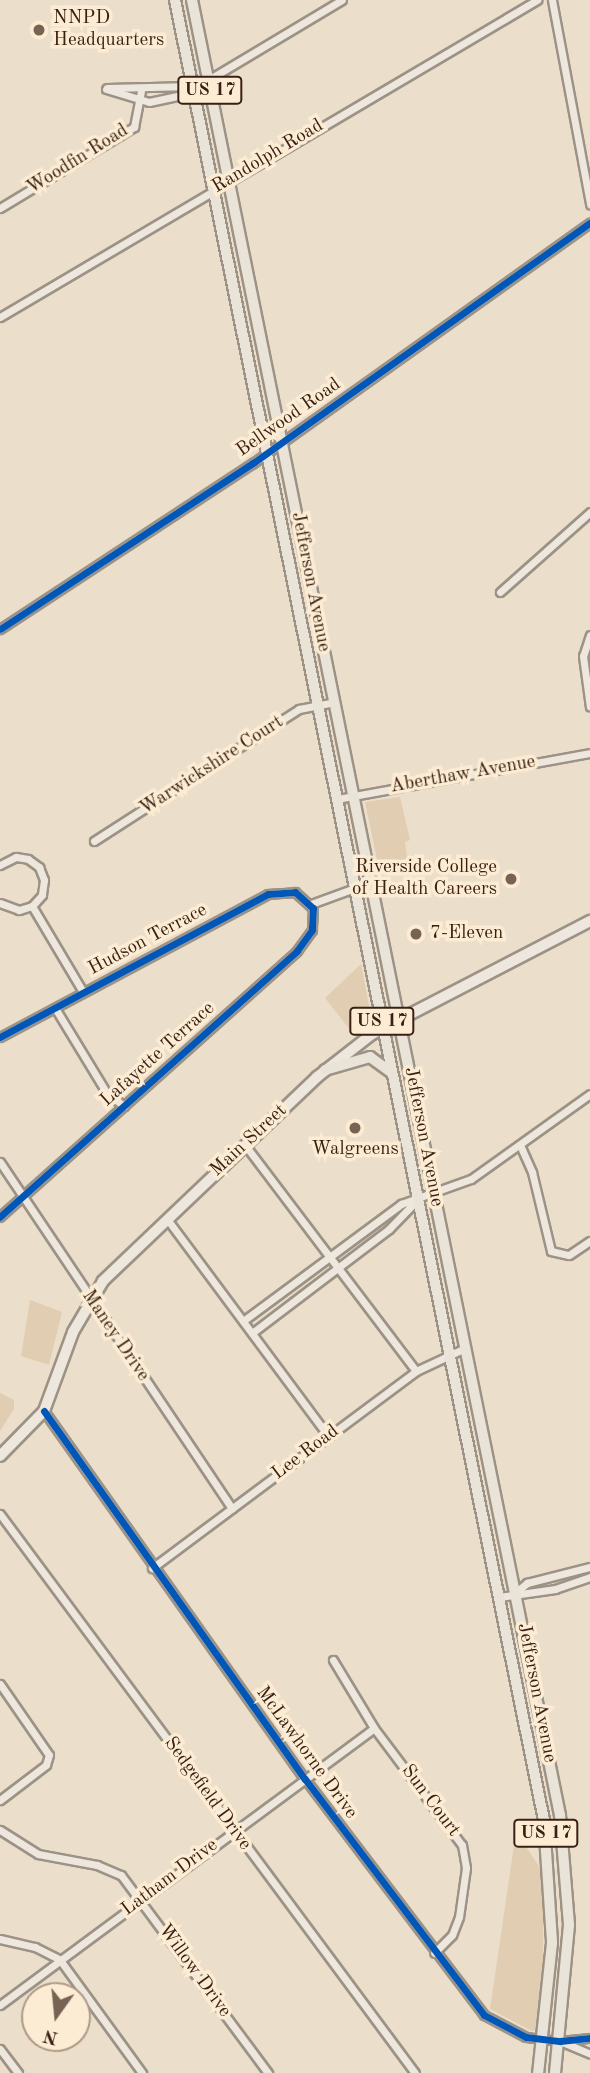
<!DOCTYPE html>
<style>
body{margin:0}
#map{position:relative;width:590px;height:2073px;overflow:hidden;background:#ebdeca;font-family:"Old Standard TT",serif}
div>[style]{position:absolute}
.green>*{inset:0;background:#e1ceb2}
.roads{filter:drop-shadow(2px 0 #9c9285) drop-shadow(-2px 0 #9c9285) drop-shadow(0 2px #9c9285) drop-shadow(0 -2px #9c9285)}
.minor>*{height:7px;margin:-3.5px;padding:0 3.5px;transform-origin:3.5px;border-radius:3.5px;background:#eee7dd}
.secondary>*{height:10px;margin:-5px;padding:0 5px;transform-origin:5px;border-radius:5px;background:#eee7dd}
.primary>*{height:10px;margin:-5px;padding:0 5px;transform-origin:5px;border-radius:5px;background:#eae3d8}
.cycleway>*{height:7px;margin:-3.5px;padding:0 3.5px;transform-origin:3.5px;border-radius:3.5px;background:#0057b8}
.dots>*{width:19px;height:19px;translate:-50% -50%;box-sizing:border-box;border:4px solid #fbecd3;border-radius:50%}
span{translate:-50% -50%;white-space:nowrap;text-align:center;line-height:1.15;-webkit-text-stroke:7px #fbecd3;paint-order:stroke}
.shield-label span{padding:2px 5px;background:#fbecd3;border:2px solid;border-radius:5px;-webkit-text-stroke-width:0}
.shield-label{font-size:18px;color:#3a2014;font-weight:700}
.poi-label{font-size:19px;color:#3a2014}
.left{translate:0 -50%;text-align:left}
.right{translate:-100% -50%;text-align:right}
.street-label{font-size:19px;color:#3a2014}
.north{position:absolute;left:21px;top:1982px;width:70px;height:70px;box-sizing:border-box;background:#fbecd3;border:2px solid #ae9a87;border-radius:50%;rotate:195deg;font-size:19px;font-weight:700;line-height:28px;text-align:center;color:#3a2014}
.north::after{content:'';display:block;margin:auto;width:24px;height:32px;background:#786254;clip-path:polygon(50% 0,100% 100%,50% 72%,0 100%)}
</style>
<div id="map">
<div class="green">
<div style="clip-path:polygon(400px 797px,410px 840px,405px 842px,407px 857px,412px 863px,379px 869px,365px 802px)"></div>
<div style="clip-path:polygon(361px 964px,370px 1011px,366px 1020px,351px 1031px,325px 998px)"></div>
<div style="clip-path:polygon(30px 1300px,62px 1312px,49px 1365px,21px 1356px)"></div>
<div style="clip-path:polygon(0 1393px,14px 1400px,14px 1409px,0 1431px)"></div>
<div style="clip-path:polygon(516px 1832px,543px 1872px,543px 1968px,537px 2029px,532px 2031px,490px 2009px)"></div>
</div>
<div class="roads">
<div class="minor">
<div style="left:552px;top:0;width:208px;rotate:79.4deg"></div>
<div style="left:107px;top:88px;width:86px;rotate:-1.3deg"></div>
<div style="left:106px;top:89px;width:45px;rotate:16.8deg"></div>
<div style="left:149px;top:102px;width:35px;rotate:-12deg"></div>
<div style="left:183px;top:95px;width:185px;rotate:-30.9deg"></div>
<div style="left:0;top:208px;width:157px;rotate:-31.2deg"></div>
<div style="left:134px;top:127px;width:38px;rotate:-79deg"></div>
<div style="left:0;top:317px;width:624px;rotate:-30.55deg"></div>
<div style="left:500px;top:592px;width:120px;rotate:-41.6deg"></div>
<div style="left:0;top:629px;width:303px;rotate:-33.3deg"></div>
<div style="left:253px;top:463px;width:414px;rotate:-35.5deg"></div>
<div style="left:590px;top:635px;width:22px;rotate:108deg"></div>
<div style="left:583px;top:656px;width:51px;rotate:82.2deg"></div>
<div style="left:337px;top:799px;width:257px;rotate:-10.3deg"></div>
<div style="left:94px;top:841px;width:244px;rotate:-32.8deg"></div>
<div style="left:299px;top:709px;width:36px;rotate:-11deg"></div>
<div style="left:0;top:865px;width:18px;rotate:-27deg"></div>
<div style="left:16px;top:857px;width:12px;rotate:9deg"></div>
<div style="left:28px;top:859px;width:14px;rotate:36deg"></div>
<div style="left:39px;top:867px;width:14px;rotate:69deg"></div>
<div style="left:44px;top:880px;width:15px;rotate:98deg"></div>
<div style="left:42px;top:895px;width:15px;rotate:132deg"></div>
<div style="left:32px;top:906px;width:14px;rotate:163deg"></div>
<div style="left:19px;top:910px;width:20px;rotate:-160deg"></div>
<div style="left:311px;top:904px;width:64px;rotate:-20.1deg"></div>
<div style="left:32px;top:906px;width:100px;rotate:59.3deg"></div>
<div style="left:55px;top:1008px;width:98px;rotate:58.7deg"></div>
<div style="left:106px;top:1092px;width:23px;rotate:38deg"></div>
<div style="left:0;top:1037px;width:304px;rotate:-28.1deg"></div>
<div style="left:268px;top:894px;width:27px;rotate:-4deg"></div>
<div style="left:295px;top:892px;width:24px;rotate:42deg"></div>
<div style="left:313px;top:908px;width:22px;rotate:93deg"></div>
<div style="left:312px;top:930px;width:26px;rotate:126deg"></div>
<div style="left:297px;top:951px;width:399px;rotate:138.2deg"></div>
<div style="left:245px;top:1145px;width:283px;rotate:52.9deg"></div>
<div style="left:520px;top:1145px;width:30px;rotate:66deg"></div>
<div style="left:532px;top:1172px;width:81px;rotate:76.5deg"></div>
<div style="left:551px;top:1251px;width:18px;rotate:13deg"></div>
<div style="left:569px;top:1255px;width:25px;rotate:-34deg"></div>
<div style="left:0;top:1162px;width:417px;rotate:56.2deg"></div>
<div style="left:167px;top:1219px;width:270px;rotate:53.4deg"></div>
<div style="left:243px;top:1321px;width:197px;rotate:-36.5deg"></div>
<div style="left:401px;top:1204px;width:74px;rotate:-19.7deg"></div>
<div style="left:471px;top:1179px;width:146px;rotate:-35.5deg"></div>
<div style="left:252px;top:1333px;width:172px;rotate:-37.2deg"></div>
<div style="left:389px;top:1229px;width:40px;rotate:-46deg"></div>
<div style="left:44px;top:1411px;width:451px;rotate:54.7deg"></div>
<div style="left:305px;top:1779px;width:296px;rotate:52.8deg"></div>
<div style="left:484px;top:2015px;width:47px;rotate:27.6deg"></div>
<div style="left:526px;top:2037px;width:34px;rotate:7deg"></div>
<div style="left:560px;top:2041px;width:30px;rotate:-6deg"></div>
<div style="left:0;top:1514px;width:696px;rotate:53.41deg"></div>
<div style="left:152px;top:1568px;width:329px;rotate:-36.7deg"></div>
<div style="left:416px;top:1371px;width:54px;rotate:-25.1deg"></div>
<div style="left:515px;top:1593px;width:16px;rotate:-40deg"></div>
<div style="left:527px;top:1583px;width:65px;rotate:-14.3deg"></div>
<div style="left:499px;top:1597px;width:57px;rotate:-8.1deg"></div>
<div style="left:555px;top:1589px;width:37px;rotate:-19deg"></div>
<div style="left:333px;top:1660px;width:79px;rotate:58.9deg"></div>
<div style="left:374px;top:1728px;width:146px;rotate:53.1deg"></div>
<div style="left:462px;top:1845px;width:23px;rotate:80deg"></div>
<div style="left:466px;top:1868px;width:49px;rotate:98.1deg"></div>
<div style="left:459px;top:1917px;width:19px;rotate:111deg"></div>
<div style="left:452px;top:1935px;width:25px;rotate:135deg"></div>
<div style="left:0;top:1684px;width:86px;rotate:55.4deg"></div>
<div style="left:49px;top:1755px;width:10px;rotate:107deg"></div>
<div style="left:46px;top:1765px;width:58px;rotate:142.7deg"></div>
<div style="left:0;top:1830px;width:45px;rotate:32.3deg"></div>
<div style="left:38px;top:1854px;width:60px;rotate:10.6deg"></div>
<div style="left:97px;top:1865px;width:26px;rotate:23deg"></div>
<div style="left:121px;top:1875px;width:247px;rotate:53.4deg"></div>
<div style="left:0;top:1939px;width:36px;rotate:13deg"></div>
<div style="left:35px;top:1947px;width:28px;rotate:27deg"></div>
<div style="left:60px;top:1960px;width:140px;rotate:54deg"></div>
<div style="left:0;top:2005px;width:465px;rotate:-36.5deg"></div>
<div style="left:560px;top:2041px;width:33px;rotate:23deg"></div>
<div style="left:0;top:2049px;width:30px;rotate:53deg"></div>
</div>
<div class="secondary">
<div style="left:0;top:1456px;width:63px;rotate:-45.6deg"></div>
<div style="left:44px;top:1411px;width:84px;rotate:-69.8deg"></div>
<div style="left:73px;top:1332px;width:59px;rotate:-59.5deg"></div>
<div style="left:103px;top:1281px;width:296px;rotate:-43.6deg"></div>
<div style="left:317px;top:1077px;width:70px;rotate:-38deg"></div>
<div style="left:372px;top:1034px;width:246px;rotate:-27.4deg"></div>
</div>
<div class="primary">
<div style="left:175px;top:0;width:1858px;rotate:78.54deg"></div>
<div style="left:544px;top:1821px;width:122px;rotate:86.2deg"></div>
<div style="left:552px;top:1943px;width:131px;rotate:96.1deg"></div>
<div style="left:192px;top:0;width:1852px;rotate:78.54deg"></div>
<div style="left:560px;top:1815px;width:110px;rotate:85.3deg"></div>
<div style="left:569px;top:1925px;width:149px;rotate:95.4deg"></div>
<div style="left:325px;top:1070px;width:47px;rotate:-16.1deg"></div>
<div style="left:370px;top:1057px;width:26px;rotate:36deg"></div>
</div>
</div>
<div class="cycleway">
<div style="left:0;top:629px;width:303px;rotate:-33.3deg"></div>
<div style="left:253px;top:463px;width:414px;rotate:-35.5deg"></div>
<div style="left:0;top:1037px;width:304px;rotate:-28.1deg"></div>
<div style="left:268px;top:894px;width:27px;rotate:-4deg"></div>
<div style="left:295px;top:892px;width:24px;rotate:42deg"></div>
<div style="left:313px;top:908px;width:22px;rotate:93deg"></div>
<div style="left:312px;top:930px;width:26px;rotate:126deg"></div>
<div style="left:297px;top:951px;width:399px;rotate:138.2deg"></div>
<div style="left:44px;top:1411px;width:451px;rotate:54.7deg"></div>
<div style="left:305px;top:1779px;width:296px;rotate:52.8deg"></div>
<div style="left:484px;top:2015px;width:47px;rotate:27.6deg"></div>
<div style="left:526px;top:2037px;width:34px;rotate:7deg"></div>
<div style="left:560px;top:2041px;width:30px;rotate:-6deg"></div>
</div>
<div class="dots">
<div style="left:39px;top:30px;background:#786254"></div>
<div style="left:511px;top:879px;background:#786254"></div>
<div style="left:416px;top:934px;background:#786254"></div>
<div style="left:355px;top:1128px;background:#786254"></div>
</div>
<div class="shield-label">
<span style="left:210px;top:90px">US 17</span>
<span style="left:382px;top:1021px">US 17</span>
<span style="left:546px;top:1833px">US 17</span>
</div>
<div class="poi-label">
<span class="left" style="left:53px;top:30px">NNPD<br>Headquarters</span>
<span class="right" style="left:497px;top:879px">Riverside College<br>of Health Careers</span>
<span class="left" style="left:430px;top:934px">7-Eleven</span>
<span style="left:355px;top:1150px">Walgreens</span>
</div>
<div class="street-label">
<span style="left:268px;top:157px;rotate:-31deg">Randolph Road</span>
<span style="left:78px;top:160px;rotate:-32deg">Woodfin Road</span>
<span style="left:289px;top:418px;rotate:-35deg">Bellwood Road</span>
<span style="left:310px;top:582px;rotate:79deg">Jefferson Avenue</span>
<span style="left:212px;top:766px;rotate:-33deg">Warwickshire Court</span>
<span style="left:463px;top:775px;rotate:-10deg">Aberthaw Avenue</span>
<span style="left:148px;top:940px;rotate:-28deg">Hudson Terrace</span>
<span style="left:158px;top:1055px;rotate:-42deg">Lafayette Terrace</span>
<span style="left:423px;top:1137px;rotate:79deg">Jefferson Avenue</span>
<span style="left:249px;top:1141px;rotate:-43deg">Main Street</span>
<span style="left:115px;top:1336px;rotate:56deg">Maney Drive</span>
<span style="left:306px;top:1453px;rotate:-37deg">Lee Road</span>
<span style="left:536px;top:1693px;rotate:79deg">Jefferson Avenue</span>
<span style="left:306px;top:1753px;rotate:54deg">McLawhorne Drive</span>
<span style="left:207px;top:1794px;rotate:54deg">Sedgefield Drive</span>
<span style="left:430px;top:1801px;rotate:53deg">Sun Court</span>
<span style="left:170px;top:1878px;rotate:-37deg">Latham Drive</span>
<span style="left:194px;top:1971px;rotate:54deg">Willow Drive</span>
</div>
<div class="north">N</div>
</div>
